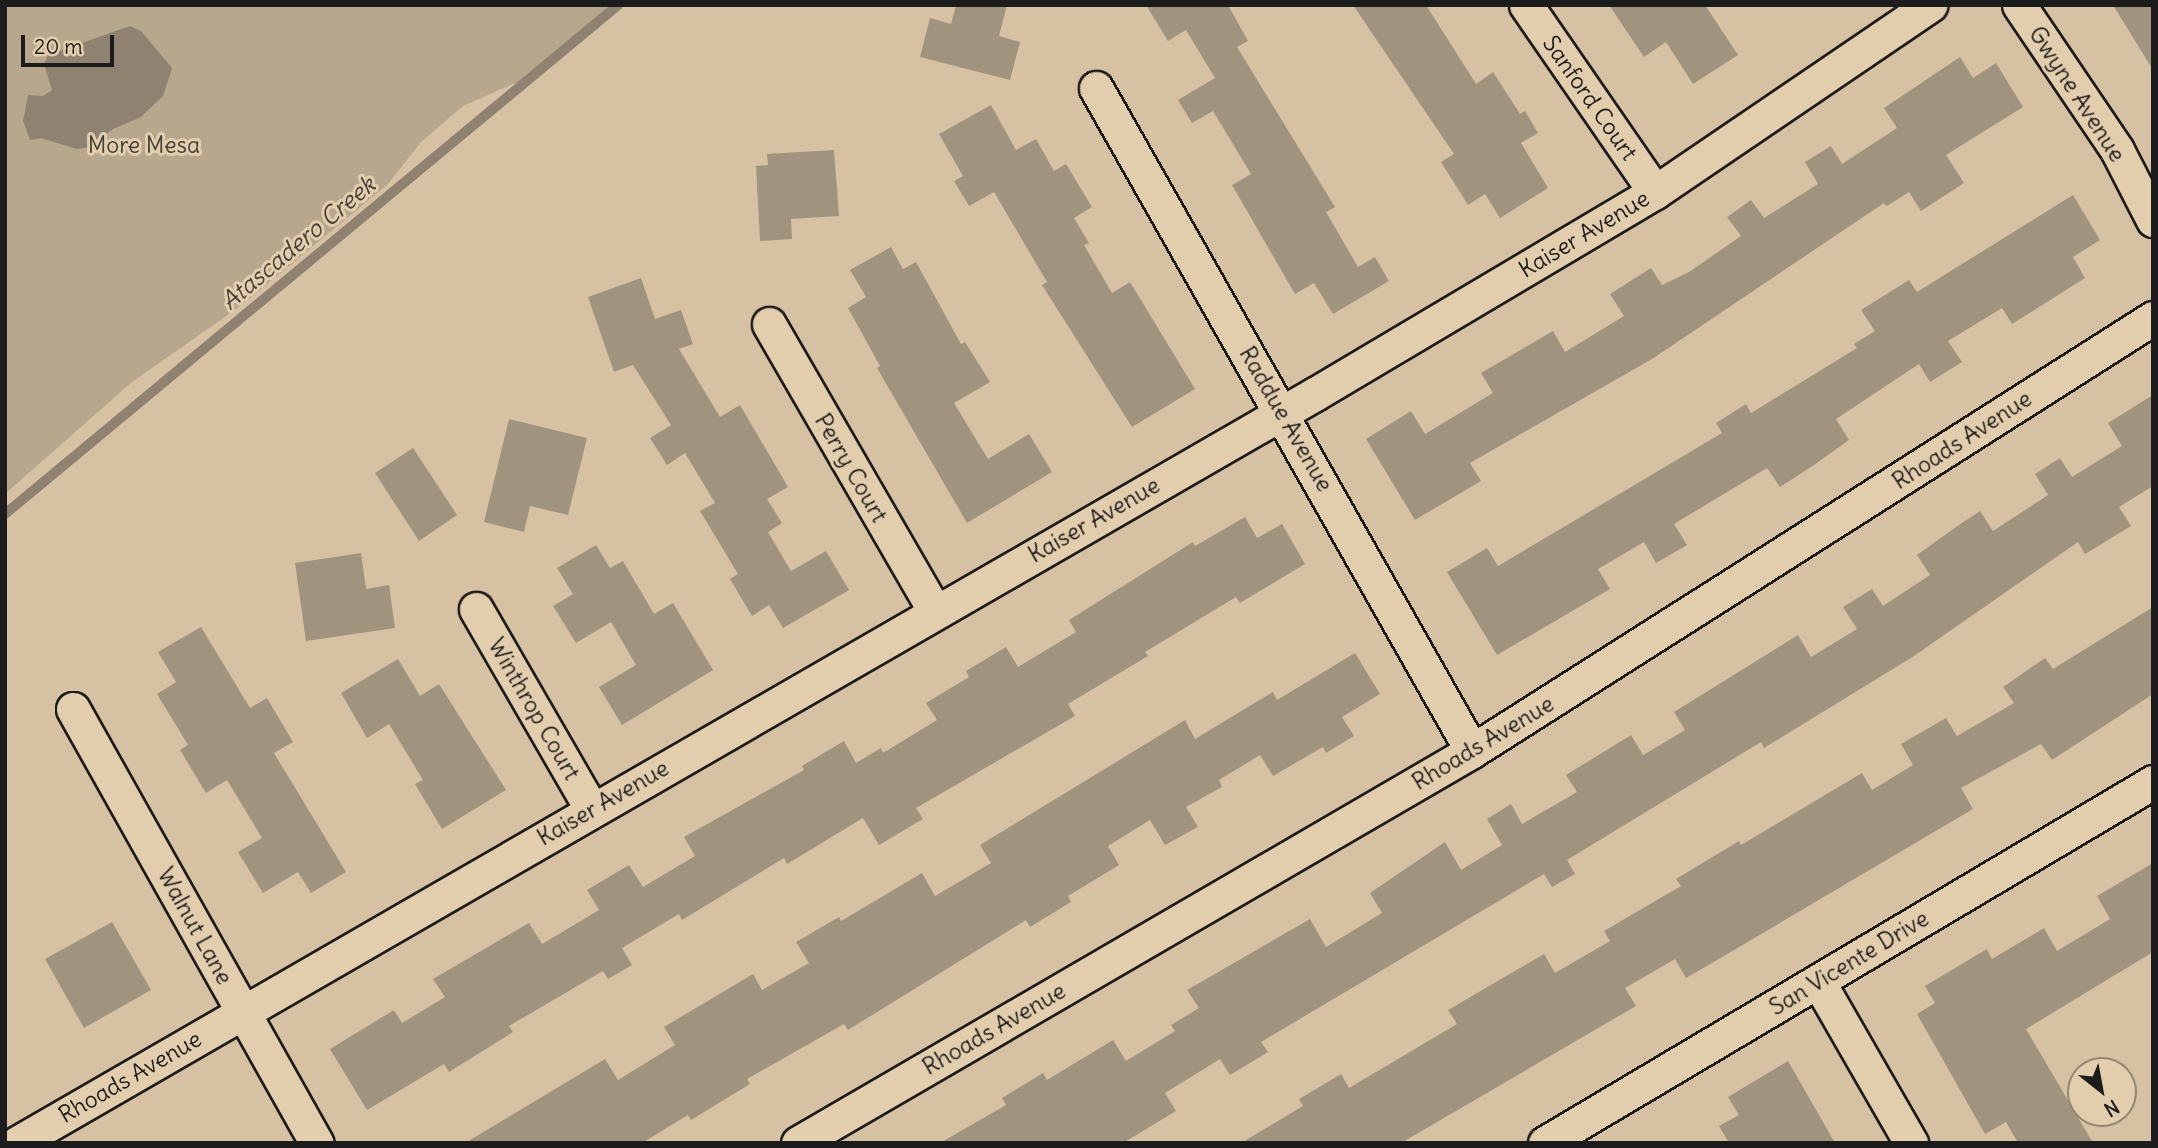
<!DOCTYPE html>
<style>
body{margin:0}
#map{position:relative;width:2158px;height:1148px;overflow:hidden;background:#d6c2a3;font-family:Delius,sans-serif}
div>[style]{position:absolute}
.green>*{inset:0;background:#b7a78d}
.water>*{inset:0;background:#8f8270}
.stream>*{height:10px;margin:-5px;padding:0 5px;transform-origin:5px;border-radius:5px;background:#8f8270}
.building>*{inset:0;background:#a1947e}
.roads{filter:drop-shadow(2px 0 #1c1c1c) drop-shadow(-2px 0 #1c1c1c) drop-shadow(0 2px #1c1c1c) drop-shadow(0 -2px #1c1c1c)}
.minor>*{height:33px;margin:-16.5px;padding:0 16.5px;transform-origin:16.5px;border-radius:16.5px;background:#e2cdac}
span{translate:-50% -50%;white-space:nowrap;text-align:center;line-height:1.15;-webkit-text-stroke:6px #e2cdac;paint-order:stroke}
.street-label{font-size:23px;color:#1c1c1c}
.park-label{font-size:23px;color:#433f38}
.water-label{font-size:24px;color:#444039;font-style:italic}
.frame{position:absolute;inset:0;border:7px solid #1c1c1c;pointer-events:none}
.north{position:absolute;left:2067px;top:1057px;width:70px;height:70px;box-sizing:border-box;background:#e2cdac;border:2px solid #938672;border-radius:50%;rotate:149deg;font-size:19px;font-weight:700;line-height:28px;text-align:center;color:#1c1c1c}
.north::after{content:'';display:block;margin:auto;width:24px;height:32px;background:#1c1c1c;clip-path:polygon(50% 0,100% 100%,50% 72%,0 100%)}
.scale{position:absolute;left:21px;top:35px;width:93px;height:32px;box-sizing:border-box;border:4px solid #1c1c1c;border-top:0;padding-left:9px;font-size:21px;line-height:24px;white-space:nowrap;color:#1c1c1c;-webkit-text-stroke:5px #e2cdac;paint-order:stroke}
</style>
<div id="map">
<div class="green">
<div style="clip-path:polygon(5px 5px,620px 5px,522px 80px,463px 106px,421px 142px,388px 184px,242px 305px,132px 382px,5px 494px)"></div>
</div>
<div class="water">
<div style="clip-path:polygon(130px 26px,141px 31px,172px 68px,163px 96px,141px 117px,113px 129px,89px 147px,77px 149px,41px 138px,30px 140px,23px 121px,28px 95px,43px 96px,52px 90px,44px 64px,48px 55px)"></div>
</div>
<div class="stream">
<div style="left:5px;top:514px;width:797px;rotate:-39.7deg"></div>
</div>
<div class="building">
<div style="clip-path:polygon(956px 5px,1007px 5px,999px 36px,1020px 42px,1010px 80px,920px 57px,930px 18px,951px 24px)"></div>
<div style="clip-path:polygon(1146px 5px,1228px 5px,1248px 41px,1237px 47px,1335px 207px,1326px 212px,1358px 267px,1375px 257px,1389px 281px,1333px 314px,1314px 283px,1295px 294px,1232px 185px,1251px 174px,1213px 111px,1192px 123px,1178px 100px,1215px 78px,1186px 30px,1168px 41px)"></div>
<div style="clip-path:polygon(1353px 5px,1426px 5px,1476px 84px,1493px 72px,1520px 114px,1525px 111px,1538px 133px,1521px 143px,1548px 188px,1500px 218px,1485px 194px,1468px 205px,1441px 162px,1454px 154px)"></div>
<div style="clip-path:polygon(1609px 5px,1705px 5px,1738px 55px,1693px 84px,1666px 42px,1644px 57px)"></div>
<div style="clip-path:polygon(2113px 5px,2153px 5px,2153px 70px)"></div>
<div style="clip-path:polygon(1960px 57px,1973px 78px,1996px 63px,2023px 107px,1946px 155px,1964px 183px,1921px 211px,1909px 192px,1887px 206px,1884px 203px,1652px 359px,1470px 463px,1481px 481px,1415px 520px,1366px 439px,1411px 411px,1425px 434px,1493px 393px,1481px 373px,1553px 331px,1565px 352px,1624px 316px,1610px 294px,1651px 268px,1662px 285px,1689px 272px,1741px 236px,1727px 217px,1751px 200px,1764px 218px,1818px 184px,1805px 162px,1831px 146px,1842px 164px,1897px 128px,1884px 108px)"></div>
<div style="clip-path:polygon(991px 105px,1016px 150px,1036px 139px,1054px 171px,1066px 164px,1092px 207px,1074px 218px,1089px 243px,1084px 245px,1112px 293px,1130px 282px,1195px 389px,1132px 427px,1042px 285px,1047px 282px,994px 192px,969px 206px,954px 181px,963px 176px,939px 134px)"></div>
<div style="clip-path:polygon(834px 150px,839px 216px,791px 219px,792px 239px,760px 241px,756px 166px,768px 165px,767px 154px)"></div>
<div style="clip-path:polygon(2073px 195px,2100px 240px,2073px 257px,2085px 278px,2012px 324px,2002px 308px,1948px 341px,1962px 362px,1930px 382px,1919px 364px,1836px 419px,1849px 440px,1811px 467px,1780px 487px,1767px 468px,1674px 524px,1687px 545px,1656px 563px,1644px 542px,1598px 569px,1610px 589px,1497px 655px,1447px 572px,1487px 548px,1498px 566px,1722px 433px,1716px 423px,1746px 404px,1751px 413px,1857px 348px,1854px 344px,1875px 331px,1861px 310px,1909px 280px,1917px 292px)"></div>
<div style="clip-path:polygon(891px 247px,903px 269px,916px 262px,961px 344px,965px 342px,990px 382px,954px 403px,988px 459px,1029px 434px,1052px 472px,967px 523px,877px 368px,880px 366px,848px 308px,866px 297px,850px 270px)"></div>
<div style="clip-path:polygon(641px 278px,655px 319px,681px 310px,693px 344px,679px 349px,720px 417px,740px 405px,788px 487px,767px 499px,782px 523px,768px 532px,791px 571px,826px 551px,849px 590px,783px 628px,769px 605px,752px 616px,730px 579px,738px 574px,700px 511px,715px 503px,685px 453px,667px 465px,650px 438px,671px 425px,633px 365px,614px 372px,588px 297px)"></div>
<div style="clip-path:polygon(2153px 395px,2153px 486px,2119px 507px,2131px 526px,2085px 554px,2078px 542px,1914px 656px,1764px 748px,1761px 742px,1567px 860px,1575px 874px,1552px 887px,1544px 874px,1261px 1042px,1268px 1052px,1230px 1075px,1220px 1059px,1165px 1093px,1176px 1111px,1123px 1143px,940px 1143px,1006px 1105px,1002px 1098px,1043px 1073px,1047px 1080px,1113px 1040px,1126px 1061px,1175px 1031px,1171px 1025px,1199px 1008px,1187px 990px,1310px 919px,1326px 947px,1382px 913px,1370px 893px,1445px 842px,1461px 870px,1502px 845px,1487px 819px,1511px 804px,1522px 824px,1577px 792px,1566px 775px,1631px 735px,1643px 755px,1685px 730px,1674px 712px,1798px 635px,1811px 657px,1857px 629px,1843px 607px,1872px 589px,1883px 606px,1930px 575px,1917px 555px,1956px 527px,1980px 511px,1993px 531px,2048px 495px,2035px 474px,2060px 458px,2072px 477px,2122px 446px,2108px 423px)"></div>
<div style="clip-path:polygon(509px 419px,587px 438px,568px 515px,530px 506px,524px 532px,484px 522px)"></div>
<div style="clip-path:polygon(413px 448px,457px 515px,419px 541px,375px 473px)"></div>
<div style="clip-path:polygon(1245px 517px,1257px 538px,1282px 524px,1305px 564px,1240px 603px,1236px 597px,1145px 652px,1148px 656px,1068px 704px,1075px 716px,916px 808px,923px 819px,879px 845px,863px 818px,787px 864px,784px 858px,682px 920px,679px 914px,622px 948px,632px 965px,608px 979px,603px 971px,509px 1026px,513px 1032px,449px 1072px,444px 1064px,367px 1110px,330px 1049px,394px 1010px,402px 1023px,445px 997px,433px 979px,529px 923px,542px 944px,599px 910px,587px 890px,629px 865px,643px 887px,695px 856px,684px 837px,804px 770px,802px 766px,844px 741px,856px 763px,881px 748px,883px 753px,937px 720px,926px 703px,969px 677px,966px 671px,1006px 647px,1018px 667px,1076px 632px,1069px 620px,1193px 542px,1195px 546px)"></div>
<div style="clip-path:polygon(596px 545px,610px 568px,623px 561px,654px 614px,673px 603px,713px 670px,622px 725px,599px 687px,636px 665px,611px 622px,576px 643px,553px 606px,573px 594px,557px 568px)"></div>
<div style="clip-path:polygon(361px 553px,366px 589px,389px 585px,395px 628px,306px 641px,295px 563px)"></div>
<div style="clip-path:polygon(2153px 607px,2153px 694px,2052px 760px,2041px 744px,1961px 788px,1973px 809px,1712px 963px,1686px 978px,1675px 959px,1625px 988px,1636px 1006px,1401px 1143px,1241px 1143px,1303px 1106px,1299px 1099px,1341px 1074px,1349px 1088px,1457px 1024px,1448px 1010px,1544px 954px,1555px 973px,1610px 941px,1604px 931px,1681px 886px,1676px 879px,1739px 841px,1741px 845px,1862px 773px,1872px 790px,1913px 765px,1901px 744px,1946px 718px,1957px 736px,2014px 703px,2003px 687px,2045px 658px,2053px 669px)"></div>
<div style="clip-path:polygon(201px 627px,250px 708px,267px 698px,293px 742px,274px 753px,346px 872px,311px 893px,298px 872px,263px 893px,238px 852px,262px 838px,227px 780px,206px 793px,180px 750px,188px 745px,157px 694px,176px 682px,158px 652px)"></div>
<div style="clip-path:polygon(1355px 653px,1380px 694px,1342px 717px,1354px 736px,1326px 753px,1323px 747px,1273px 776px,1260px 755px,1219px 780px,1222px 787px,1186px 807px,1198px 827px,1165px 845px,1150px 820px,1108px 846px,1119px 865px,1068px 896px,1071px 902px,1030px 927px,1026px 920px,848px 1030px,844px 1024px,747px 1079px,750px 1084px,691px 1120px,688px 1115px,642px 1143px,465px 1143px,605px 1059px,618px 1080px,675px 1045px,664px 1027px,753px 974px,762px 990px,809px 963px,796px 942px,839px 917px,841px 921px,922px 873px,935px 896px,991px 863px,980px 845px,1185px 720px,1195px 739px,1273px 692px,1277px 700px)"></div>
<div style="clip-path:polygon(398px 659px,420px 696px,439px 684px,506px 790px,442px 829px,415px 784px,423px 780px,389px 724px,367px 738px,341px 693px)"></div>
<div style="clip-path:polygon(2153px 863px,2153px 952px,2026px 1029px,2093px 1143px,2018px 1143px,2006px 1122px,1985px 1134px,1917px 1014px,1935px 1003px,1925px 986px,1987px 949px,1992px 959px,2044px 928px,2057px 951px,2110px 919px,2097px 896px)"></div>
<div style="clip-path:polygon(112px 922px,151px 990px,84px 1028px,45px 959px)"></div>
<div style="clip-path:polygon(1788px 1061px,1835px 1143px,1729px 1143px,1719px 1126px,1739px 1115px,1728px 1097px)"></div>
</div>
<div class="roads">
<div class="minor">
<div style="left:1526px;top:5px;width:227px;rotate:55.4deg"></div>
<div style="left:2019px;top:5px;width:175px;rotate:55.9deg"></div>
<div style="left:2117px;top:150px;width:79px;rotate:62.8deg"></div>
<div style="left:1096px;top:88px;width:762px;rotate:60.44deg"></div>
<div style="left:769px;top:324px;width:330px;rotate:60deg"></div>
<div style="left:476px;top:609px;width:232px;rotate:60deg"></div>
<div style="left:73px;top:709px;width:498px;rotate:60.7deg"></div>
<div style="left:1818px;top:981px;width:187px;rotate:60.1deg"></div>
<div style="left:17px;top:1143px;width:1499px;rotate:-29.99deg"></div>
<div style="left:1315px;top:394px;width:395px;rotate:-30.7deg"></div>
<div style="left:1655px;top:192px;width:333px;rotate:-34.2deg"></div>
<div style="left:798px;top:1143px;width:780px;rotate:-30.18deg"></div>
<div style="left:1472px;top:751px;width:807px;rotate:-32.45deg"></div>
<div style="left:1545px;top:1143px;width:707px;rotate:-30.7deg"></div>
</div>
</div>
<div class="street-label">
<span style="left:2077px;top:94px;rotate:57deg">Gwyne Avenue</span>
<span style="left:1590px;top:98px;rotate:55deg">Sanford Court</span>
<span style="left:1584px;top:234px;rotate:-31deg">Kaiser Avenue</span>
<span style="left:1286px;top:419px;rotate:60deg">Raddue Avenue</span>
<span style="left:1962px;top:440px;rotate:-33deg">Rhoads Avenue</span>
<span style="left:851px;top:468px;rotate:60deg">Perry Court</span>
<span style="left:1094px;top:520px;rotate:-30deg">Kaiser Avenue</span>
<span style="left:534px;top:709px;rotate:60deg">Winthrop Court</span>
<span style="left:1483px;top:743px;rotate:-31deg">Rhoads Avenue</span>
<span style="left:603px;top:803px;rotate:-30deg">Kaiser Avenue</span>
<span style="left:195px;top:926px;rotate:61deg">Walnut Lane</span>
<span style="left:1849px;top:963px;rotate:-31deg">San Vicente Drive</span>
<span style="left:994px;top:1029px;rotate:-30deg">Rhoads Avenue</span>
<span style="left:130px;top:1077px;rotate:-30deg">Rhoads Avenue</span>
</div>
<div class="park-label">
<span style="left:144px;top:145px">More Mesa</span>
</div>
<div class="water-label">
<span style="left:298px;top:243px;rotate:-40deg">Atascadero Creek</span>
</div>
<div class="frame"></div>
<div class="north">N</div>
<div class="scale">20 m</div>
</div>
